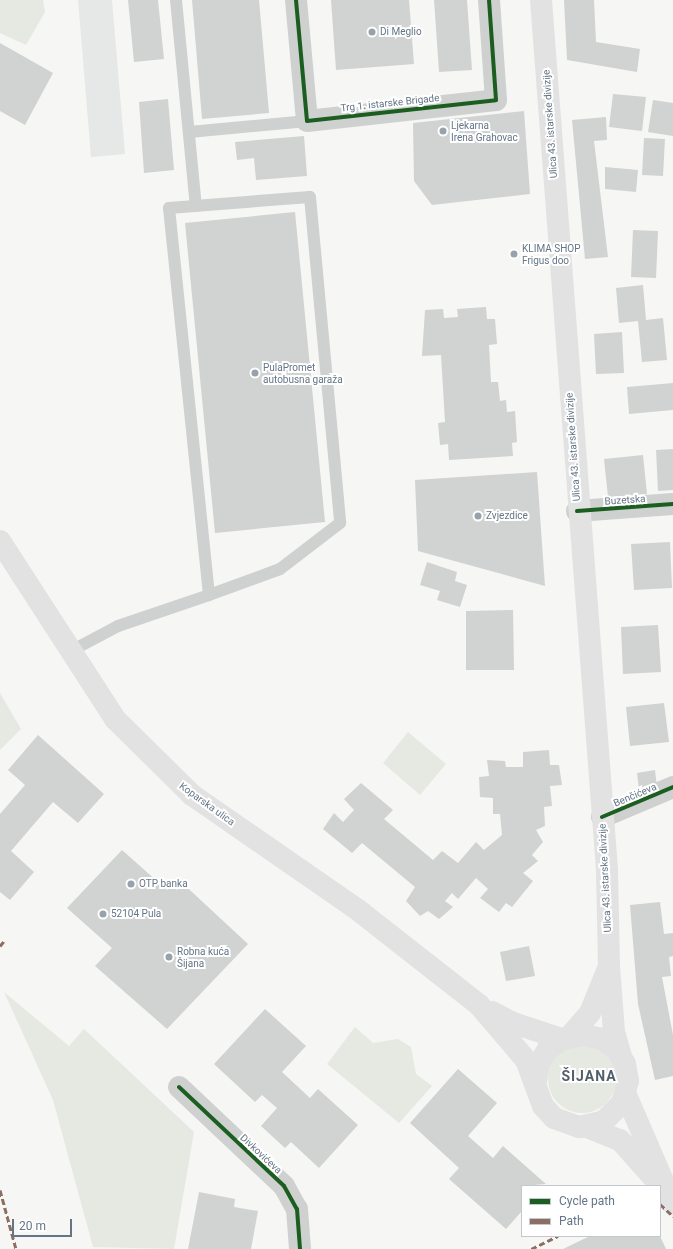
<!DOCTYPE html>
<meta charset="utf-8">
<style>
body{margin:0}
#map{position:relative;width:673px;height:1249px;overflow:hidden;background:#f6f6f4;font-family:Roboto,sans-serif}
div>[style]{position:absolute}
.built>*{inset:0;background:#e6e8e7}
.green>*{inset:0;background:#e5e9e2}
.round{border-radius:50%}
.building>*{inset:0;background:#d1d2d2}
.service>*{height:12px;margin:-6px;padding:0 6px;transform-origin:6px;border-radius:6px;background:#cfd1d1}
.minor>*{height:22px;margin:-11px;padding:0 11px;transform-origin:11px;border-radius:11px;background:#cfd1d1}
.secondary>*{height:22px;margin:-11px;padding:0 11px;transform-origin:11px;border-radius:11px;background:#e2e2e3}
.quiet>*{height:3px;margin-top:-1.5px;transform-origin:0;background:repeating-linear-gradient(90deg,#8d6e63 0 6px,transparent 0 9px)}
.cycleway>*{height:4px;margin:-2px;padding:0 2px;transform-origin:2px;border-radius:2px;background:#1b5e20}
.dots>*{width:11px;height:11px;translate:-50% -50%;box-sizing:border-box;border:2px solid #fff;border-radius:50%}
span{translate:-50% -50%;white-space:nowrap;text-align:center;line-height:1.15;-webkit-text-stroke:4px #fff;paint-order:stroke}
.poi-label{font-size:10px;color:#647586}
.left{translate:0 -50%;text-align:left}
.street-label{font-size:10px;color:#647586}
.district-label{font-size:14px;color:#535e6b;font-weight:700;letter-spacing:1px}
.legend{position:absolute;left:521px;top:1185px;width:140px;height:52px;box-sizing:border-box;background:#fff;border:1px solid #c1c8cf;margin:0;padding:5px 7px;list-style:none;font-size:12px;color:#647586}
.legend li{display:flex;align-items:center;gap:8px;height:20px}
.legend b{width:20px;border:1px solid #c1c8cf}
.scale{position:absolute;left:12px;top:1219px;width:60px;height:18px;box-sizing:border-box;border:2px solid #647586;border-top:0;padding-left:5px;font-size:12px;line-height:14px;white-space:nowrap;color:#647586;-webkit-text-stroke:3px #fff;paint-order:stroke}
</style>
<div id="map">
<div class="built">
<div style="clip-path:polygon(78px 0,112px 0,125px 154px,91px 157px)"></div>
</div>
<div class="green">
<div style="clip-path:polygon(0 0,43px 0,45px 12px,26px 45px,0 33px)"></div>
<div style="clip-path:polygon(0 693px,21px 729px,0 750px)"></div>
<div style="clip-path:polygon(408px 732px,446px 764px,420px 795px,383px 763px)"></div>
<div style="clip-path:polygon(4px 992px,69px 1046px,84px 1029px,194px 1132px,174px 1249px,93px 1247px,53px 1100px)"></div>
<div style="clip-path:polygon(355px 1027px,373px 1043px,398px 1039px,411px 1047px,416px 1074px,432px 1086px,399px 1123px,327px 1064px)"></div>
<div class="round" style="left:548px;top:1045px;width:68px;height:68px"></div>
</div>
<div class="building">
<div style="clip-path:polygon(128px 0,158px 0,164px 59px,134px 62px)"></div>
<div style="clip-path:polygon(192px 0,259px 0,269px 113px,202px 119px)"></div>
<div style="clip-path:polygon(331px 0,409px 0,414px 64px,336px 70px)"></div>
<div style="clip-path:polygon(434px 0,467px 0,472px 70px,439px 72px)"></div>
<div style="clip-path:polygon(564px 0,594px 0,596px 42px,640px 49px,637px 72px,567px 60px)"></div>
<div style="clip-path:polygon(0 43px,53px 73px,25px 125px,0 111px)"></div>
<div style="clip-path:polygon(613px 94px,646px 97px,642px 131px,609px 127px)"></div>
<div style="clip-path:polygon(168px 99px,174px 170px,144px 173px,139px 102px)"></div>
<div style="clip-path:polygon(653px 100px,673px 103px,673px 136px,648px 132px)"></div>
<div style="clip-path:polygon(524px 111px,530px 194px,432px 205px,414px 181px,413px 123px)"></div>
<div style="clip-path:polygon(606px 117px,607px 140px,594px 141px,608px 257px,585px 259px,572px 120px)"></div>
<div style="clip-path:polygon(304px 136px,307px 176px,256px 180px,254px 158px,237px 160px,235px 142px)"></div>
<div style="clip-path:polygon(644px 138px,665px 139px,663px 176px,642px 175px)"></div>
<div style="clip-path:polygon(605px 167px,638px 170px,636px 192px,605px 189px)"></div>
<div style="clip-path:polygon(295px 212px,325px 522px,215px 533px,185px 223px)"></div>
<div style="clip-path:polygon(633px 230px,658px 231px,656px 278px,631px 277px)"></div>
<div style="clip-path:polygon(643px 285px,646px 320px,663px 318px,667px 360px,642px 362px,638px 321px,619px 323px,616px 288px)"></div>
<div style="clip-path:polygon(486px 307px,487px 319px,495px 319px,497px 344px,489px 345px,491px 382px,498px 382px,500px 401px,506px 400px,507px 412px,515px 411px,517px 442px,512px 443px,513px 456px,449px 460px,448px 444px,440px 445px,438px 423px,445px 422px,441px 355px,422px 356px,425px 310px,443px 309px,444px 318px,458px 317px,457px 309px)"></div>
<div style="clip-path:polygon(622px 332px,624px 373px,596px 374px,594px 334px)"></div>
<div style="clip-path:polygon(673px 383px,673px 410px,629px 414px,627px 387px)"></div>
<div style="clip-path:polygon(673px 449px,673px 490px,658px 491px,656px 450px)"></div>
<div style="clip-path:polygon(643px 455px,647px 494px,608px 497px,604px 459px)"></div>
<div style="clip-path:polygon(537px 472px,545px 586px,418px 551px,415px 480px)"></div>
<div style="clip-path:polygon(670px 542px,672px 588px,634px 590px,631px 544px)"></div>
<div style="clip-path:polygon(427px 562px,457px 572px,455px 581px,467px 585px,460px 607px,437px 600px,440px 591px,420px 585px)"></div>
<div style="clip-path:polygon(513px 610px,514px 670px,466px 670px,466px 611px)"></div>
<div style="clip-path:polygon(658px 625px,661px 672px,623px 674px,621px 627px)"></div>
<div style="clip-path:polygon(664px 703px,669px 742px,630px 746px,626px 707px)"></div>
<div style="clip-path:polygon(38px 735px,104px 794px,78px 823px,53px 802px,11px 851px,34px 872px,10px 900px,0 892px,0 814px,25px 785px,8px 770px)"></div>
<div style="clip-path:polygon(549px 750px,550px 765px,559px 765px,562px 785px,550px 786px,552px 806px,544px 807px,545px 826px,536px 830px,543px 842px,532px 855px,538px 861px,523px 873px,533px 881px,512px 907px,506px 903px,499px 912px,480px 898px,488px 889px,476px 878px,458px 899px,452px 893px,445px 901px,453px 907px,439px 919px,428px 911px,420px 916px,406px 901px,415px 887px,362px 843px,352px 853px,323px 829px,334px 813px,343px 822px,354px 810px,344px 799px,361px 783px,393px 810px,384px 819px,433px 860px,442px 851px,458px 863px,476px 842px,484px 850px,502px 835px,500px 814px,493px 814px,493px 798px,480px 797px,479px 777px,489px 776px,487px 760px,505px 761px,506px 767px,523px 767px,523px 752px)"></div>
<div style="clip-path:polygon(655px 770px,657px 787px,639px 789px,637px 773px)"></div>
<div style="clip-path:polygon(122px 850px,167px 890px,178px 879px,248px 944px,167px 1029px,95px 966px,112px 948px,67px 908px)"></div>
<div style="clip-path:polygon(660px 902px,664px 934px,673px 933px,673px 956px,669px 957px,671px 976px,662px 977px,673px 1035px,673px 1076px,655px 1080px,638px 1004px,630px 905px)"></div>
<div style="clip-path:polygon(529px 946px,535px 976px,506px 981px,500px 952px)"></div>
<div style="clip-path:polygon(265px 1009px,306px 1046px,282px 1072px,310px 1098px,318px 1089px,358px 1125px,319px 1168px,291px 1142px,285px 1148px,261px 1126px,277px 1108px,262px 1095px,255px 1102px,214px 1064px)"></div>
<div style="clip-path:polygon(458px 1069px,497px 1103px,468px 1136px,493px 1158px,503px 1146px,546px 1184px,522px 1186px,522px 1211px,506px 1229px,449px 1179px,459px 1168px,410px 1123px)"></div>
<div style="clip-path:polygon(199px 1192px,235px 1199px,234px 1207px,258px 1211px,251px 1249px,188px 1249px)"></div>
<div style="clip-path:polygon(590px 1236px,660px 1236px,666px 1249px,563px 1249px)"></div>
</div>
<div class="service">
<div style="left:176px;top:0;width:207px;rotate:84.5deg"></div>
<div style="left:189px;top:132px;width:119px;rotate:-5.3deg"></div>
<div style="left:310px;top:197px;width:327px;rotate:84.7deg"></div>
<div style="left:340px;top:523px;width:76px;rotate:142.5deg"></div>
<div style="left:280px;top:569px;width:76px;rotate:159.9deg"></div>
<div style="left:209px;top:595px;width:389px;rotate:-95.9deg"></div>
<div style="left:169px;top:208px;width:141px;rotate:-4.5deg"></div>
<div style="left:69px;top:652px;width:55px;rotate:-28deg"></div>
<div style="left:118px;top:626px;width:96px;rotate:-18.8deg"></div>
</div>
<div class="minor">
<div style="left:296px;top:0;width:121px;rotate:84.8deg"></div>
<div style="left:307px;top:121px;width:190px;rotate:-6.3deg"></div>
<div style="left:496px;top:100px;width:100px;rotate:-94deg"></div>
<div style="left:577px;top:511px;width:96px;rotate:-4.2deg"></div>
<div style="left:602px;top:817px;width:77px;rotate:-22.9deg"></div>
<div style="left:179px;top:1087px;width:144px;rotate:43.3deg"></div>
<div style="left:284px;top:1186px;width:26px;rotate:61deg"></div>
<div style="left:297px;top:1209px;width:40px;rotate:85.7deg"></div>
</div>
<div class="secondary">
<div style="left:541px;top:0;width:872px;rotate:85.66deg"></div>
<div style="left:607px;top:870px;width:96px;rotate:88.8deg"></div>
<div style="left:609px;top:966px;width:66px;rotate:85.7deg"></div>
<div style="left:614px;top:1032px;width:25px;rotate:74deg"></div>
<div style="left:0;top:541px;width:212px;rotate:57.1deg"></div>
<div style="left:115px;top:719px;width:108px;rotate:44.6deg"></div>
<div style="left:192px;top:795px;width:202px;rotate:34.7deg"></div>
<div style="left:358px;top:910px;width:154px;rotate:38.1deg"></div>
<div style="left:479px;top:1005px;width:72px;rotate:49.5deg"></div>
<div style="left:526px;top:1060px;width:49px;rotate:69.7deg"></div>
<div style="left:543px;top:1106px;width:16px;rotate:47deg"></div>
<div style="left:554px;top:1118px;width:27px;rotate:20deg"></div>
<div style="left:579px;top:1127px;width:26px;rotate:-13deg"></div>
<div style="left:604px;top:1121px;width:25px;rotate:-45deg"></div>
<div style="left:622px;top:1103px;width:23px;rotate:-75deg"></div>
<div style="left:628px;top:1081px;width:17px;rotate:-100deg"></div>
<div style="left:625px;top:1064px;width:17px;rotate:-121deg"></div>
<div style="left:616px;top:1049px;width:17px;rotate:-144deg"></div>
<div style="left:602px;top:1039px;width:17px;rotate:-167deg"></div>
<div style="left:585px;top:1035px;width:23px;rotate:170deg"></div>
<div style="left:562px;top:1039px;width:17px;rotate:144deg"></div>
<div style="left:548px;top:1049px;width:17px;rotate:121deg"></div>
<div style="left:539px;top:1064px;width:17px;rotate:100deg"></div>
<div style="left:492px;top:1012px;width:24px;rotate:28deg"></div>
<div style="left:513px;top:1023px;width:52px;rotate:18.1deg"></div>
<div style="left:570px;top:1036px;width:30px;rotate:-49deg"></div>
<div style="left:590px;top:1013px;width:45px;rotate:-68deg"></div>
<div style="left:626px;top:1095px;width:119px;rotate:66.7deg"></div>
<div style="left:587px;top:1127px;width:35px;rotate:22deg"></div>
<div style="left:620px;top:1140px;width:50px;rotate:48.3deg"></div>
</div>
<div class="quiet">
<div style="left:0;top:946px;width:6px;rotate:-51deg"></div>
<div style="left:0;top:1190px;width:61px;rotate:74.8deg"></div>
<div style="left:660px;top:1204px;width:18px;rotate:43deg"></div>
<div style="left:531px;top:1249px;width:30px;rotate:-26deg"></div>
</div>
<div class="cycleway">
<div style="left:296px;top:0;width:121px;rotate:84.8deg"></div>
<div style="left:307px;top:121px;width:190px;rotate:-6.3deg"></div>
<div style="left:496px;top:100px;width:100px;rotate:-94deg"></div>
<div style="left:577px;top:511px;width:96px;rotate:-4.2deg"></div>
<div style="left:602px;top:817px;width:77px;rotate:-22.9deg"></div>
<div style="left:179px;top:1087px;width:144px;rotate:43.3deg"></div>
<div style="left:284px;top:1186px;width:26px;rotate:61deg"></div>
<div style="left:297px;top:1209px;width:40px;rotate:85.7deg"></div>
</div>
<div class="dots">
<div style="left:372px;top:32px;background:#97a2ac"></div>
<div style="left:443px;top:131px;background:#97a2ac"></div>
<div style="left:514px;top:254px;background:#97a2ac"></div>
<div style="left:255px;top:373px;background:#97a2ac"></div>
<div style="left:478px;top:516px;background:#97a2ac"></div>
<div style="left:131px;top:884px;background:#97a2ac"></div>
<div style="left:103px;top:914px;background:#97a2ac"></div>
<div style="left:169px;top:957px;background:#97a2ac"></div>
</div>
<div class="poi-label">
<span class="left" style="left:380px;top:32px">Di Meglio</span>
<span class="left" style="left:451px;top:131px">Ljekarna<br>Irena Grahovac</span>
<span class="left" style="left:522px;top:254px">KLIMA SHOP<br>Frigus doo</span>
<span class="left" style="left:263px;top:373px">PulaPromet<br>autobusna garaža</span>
<span class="left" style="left:486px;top:516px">Zvjezdice</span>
<span class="left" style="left:139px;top:884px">OTP banka</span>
<span class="left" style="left:111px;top:914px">52104 Pula</span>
<span class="left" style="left:177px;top:957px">Robna kuća<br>Šijana</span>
</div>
<div class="street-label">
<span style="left:390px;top:103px;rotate:-6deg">Trg 1. istarske Brigade</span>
<span style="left:550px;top:124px;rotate:-94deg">Ulica 43. istarske divizije</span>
<span style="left:573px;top:447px;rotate:-94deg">Ulica 43. istarske divizije</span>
<span style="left:625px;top:500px;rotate:-4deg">Buzetska</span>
<span style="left:635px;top:795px;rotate:-23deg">Benčićeva</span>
<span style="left:207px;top:804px;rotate:36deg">Koparska ulica</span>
<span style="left:605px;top:878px;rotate:-93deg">Ulica 43. istarske divizije</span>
<span style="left:261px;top:1154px;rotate:43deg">Divkovićeva</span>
</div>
<div class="district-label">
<span style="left:589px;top:1076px">ŠIJANA</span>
</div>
<ul class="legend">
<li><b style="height:5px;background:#1b5e20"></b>Cycle path</li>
<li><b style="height:5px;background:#8d6e63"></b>Path</li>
</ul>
<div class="scale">20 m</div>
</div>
